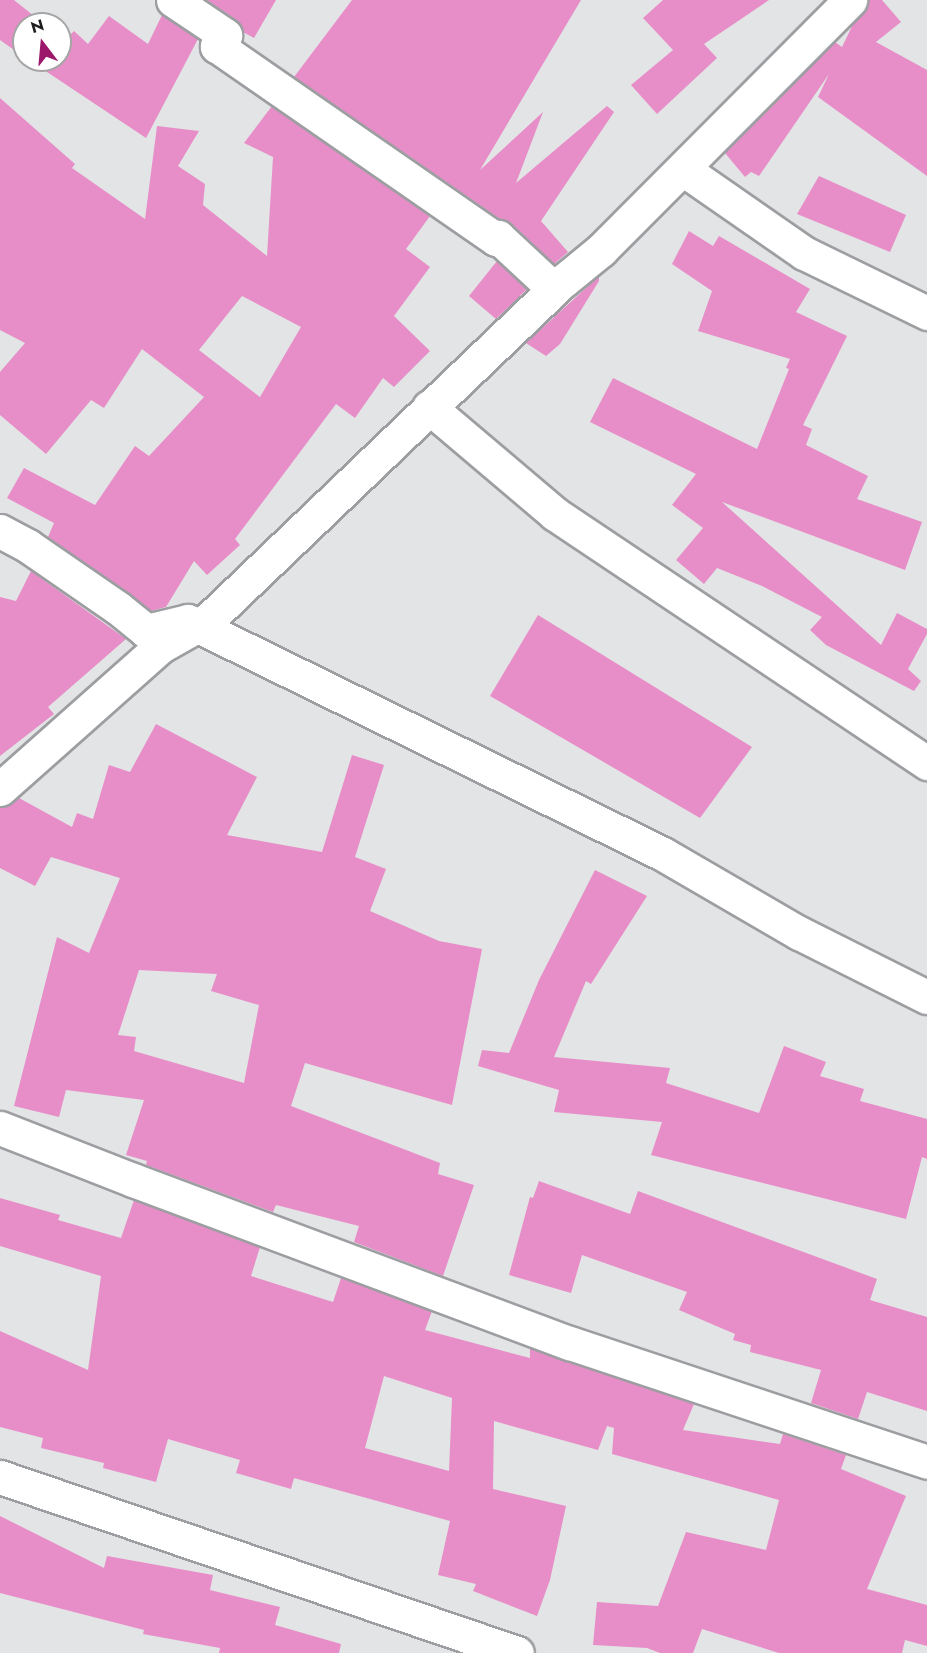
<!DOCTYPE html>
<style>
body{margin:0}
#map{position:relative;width:927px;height:1653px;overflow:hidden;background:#e3e4e6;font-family:Jost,sans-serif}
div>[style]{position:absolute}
.building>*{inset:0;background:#e78ec8}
.roads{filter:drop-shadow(2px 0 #9d9ea1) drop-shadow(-2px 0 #9d9ea1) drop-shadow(0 2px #9d9ea1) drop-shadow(0 -2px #9d9ea1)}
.street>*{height:33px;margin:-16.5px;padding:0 16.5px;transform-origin:16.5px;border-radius:16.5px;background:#fff}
span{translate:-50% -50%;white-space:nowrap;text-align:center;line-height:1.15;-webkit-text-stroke:5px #fff;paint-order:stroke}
.north{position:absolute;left:12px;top:12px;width:60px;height:60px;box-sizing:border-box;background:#fff;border:2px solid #a5a5a5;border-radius:50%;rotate:344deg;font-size:16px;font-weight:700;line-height:24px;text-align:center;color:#1d1d1e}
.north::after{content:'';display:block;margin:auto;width:21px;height:27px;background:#9c186a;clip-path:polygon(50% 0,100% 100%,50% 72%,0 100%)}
</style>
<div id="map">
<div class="building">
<div style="clip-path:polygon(0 0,14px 0,44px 24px,24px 24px,24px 57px,0 40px)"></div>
<div style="clip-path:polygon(207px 0,276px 0,254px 38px,243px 32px,235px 19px)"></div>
<div style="clip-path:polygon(352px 0,581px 0,480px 170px,543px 112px,516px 183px,607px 106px,614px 112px,541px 221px,568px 252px,554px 264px,511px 223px,500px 219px,294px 77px)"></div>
<div style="clip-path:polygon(663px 0,769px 0,704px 44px,717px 58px,657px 114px,631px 85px,673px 50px,643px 18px)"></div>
<div style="clip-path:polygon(868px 0,882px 0,901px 22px,876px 42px,927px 70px,927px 176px,818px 97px,829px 74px,759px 176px,751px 172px,745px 177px,725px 153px,835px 42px,842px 47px,854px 22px,868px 5px)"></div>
<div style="clip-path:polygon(162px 15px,198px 39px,146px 138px,29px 60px,60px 60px,60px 36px,65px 40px,74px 31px,88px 44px,109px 16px,148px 44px)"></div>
<div style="clip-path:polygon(evenodd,0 98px,75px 164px,72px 168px,145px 219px,157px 126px,199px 131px,178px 166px,205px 184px,203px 205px,267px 256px,273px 157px,244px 143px,272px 106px,430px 216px,406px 249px,430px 267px,394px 316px,430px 351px,394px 387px,383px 378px,355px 418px,336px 404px,235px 539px,240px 545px,207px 575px,194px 561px,166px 607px,151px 611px,48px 537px,54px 523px,7px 498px,24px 468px,95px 505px,135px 446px,149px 456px,204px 397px,142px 349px,104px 408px,91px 400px,46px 454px,0 415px,0 372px,25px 343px,0 330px,0 98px,242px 296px,301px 327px,260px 397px,199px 350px,242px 296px)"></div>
<div style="clip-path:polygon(819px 176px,906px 215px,890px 252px,797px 214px)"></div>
<div style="clip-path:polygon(689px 231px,713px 246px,719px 236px,810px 289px,796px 312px,847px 336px,803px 425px,812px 429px,806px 445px,868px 476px,857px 499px,922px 522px,905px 570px,722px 502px,881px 645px,897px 613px,927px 629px,927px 634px,908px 669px,921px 681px,914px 691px,826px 645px,810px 630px,822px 617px,762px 586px,717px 568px,704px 584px,676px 560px,703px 528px,672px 505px,696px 474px,590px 422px,613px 378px,757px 449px,789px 369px,786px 368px,790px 359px,698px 331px,712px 291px,672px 264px)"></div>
<div style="clip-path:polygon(497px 261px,527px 289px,496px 319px,469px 296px)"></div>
<div style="clip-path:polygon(599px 276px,599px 281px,560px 344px,546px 356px,526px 343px)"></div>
<div style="clip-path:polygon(31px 571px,126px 639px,48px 707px,54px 714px,0 756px,0 597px,16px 601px)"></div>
<div style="clip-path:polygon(538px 615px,752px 747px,700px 818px,490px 696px)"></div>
<div style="clip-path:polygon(evenodd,156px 724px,257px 777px,227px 835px,322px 852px,352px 755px,384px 765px,355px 857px,386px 869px,370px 911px,439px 941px,482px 949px,452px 1105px,305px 1063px,291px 1106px,440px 1163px,438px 1174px,474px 1185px,443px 1276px,354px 1242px,359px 1226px,276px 1205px,273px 1212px,146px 1165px,147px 1161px,126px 1155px,144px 1100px,66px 1090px,59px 1117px,14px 1106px,57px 937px,89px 953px,120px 878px,51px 857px,35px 886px,0 868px,0 807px,19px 798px,72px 827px,77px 813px,93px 819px,109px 765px,130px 772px,156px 724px,139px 970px,217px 974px,211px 991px,259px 1005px,244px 1083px,134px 1051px,136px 1037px,118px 1035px,139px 970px)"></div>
<div style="clip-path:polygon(595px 870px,647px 896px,591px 984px,586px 981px,554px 1057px,670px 1068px,666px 1083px,759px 1113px,784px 1046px,826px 1062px,820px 1076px,864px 1089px,860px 1101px,927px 1119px,927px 1159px,922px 1157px,906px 1219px,651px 1155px,662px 1122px,554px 1112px,559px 1090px,478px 1066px,482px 1050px,509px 1053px,539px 980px)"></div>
<div style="clip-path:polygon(539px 1181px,630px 1214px,638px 1191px,877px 1279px,870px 1300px,927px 1317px,927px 1411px,867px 1392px,858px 1419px,811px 1403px,821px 1370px,750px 1352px,751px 1345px,733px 1340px,735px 1334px,679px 1310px,687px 1292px,582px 1255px,571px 1293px,509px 1275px,530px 1197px,533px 1198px)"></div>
<div style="clip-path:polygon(evenodd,0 1198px,60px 1215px,58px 1220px,121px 1238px,134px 1200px,260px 1247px,251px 1276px,333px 1302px,341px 1278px,432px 1311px,425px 1330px,530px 1358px,530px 1348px,694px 1404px,683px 1430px,780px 1444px,783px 1434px,846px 1455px,841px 1469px,906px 1496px,867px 1589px,927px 1605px,927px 1646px,905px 1640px,902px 1653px,779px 1653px,702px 1629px,693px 1653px,660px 1653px,647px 1648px,593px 1645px,597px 1602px,658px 1606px,686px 1532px,766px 1550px,779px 1500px,612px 1454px,614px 1428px,607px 1426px,598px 1450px,494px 1421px,493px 1489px,566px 1506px,550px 1580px,537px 1616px,473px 1591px,476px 1584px,438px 1575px,450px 1521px,294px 1478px,291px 1489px,236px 1473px,240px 1460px,168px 1439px,156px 1482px,103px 1468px,104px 1463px,41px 1448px,43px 1438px,0 1427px,0 1331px,88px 1370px,101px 1276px,0 1246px,0 1198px,384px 1376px,452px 1398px,449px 1471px,365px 1448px,384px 1376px)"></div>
<div style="clip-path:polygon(0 1516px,104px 1568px,107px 1556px,213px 1575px,210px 1590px,280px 1607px,275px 1625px,341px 1644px,339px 1653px,219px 1653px,220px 1648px,143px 1634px,144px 1630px,0 1593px)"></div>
</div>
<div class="roads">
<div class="street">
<div style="left:173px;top:0;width:63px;rotate:33.9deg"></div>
<div style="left:225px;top:35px;width:14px;rotate:126deg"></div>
<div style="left:217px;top:46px;width:339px;rotate:34.7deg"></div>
<div style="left:496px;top:239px;width:3px;rotate:-45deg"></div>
<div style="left:498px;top:237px;width:76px;rotate:42.9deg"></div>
<div style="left:683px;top:169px;width:147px;rotate:34.8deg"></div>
<div style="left:804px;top:253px;width:137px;rotate:26deg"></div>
<div style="left:429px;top:407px;width:165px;rotate:40.3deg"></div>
<div style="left:555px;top:514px;width:448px;rotate:33.8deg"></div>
<div style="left:0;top:531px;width:32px;rotate:28deg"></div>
<div style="left:28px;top:546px;width:109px;rotate:34.6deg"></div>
<div style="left:118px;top:608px;width:36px;rotate:39deg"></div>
<div style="left:146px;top:631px;width:43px;rotate:-13.4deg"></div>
<div style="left:188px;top:621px;width:529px;rotate:26.13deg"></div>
<div style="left:663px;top:854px;width:157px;rotate:30.2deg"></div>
<div style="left:799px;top:933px;width:143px;rotate:26.6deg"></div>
<div style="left:0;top:789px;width:215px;rotate:-41.6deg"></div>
<div style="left:161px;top:646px;width:55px;rotate:-29.4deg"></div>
<div style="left:209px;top:619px;width:489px;rotate:-43.7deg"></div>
<div style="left:563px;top:281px;width:49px;rotate:-39.2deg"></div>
<div style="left:601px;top:250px;width:353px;rotate:-45.1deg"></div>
<div style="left:0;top:1128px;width:143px;rotate:21.4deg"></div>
<div style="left:133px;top:1180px;width:466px;rotate:20.5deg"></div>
<div style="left:570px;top:1343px;width:376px;rotate:18.4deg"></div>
<div style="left:0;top:1477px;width:546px;rotate:18.8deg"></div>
</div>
</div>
<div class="north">N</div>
</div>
